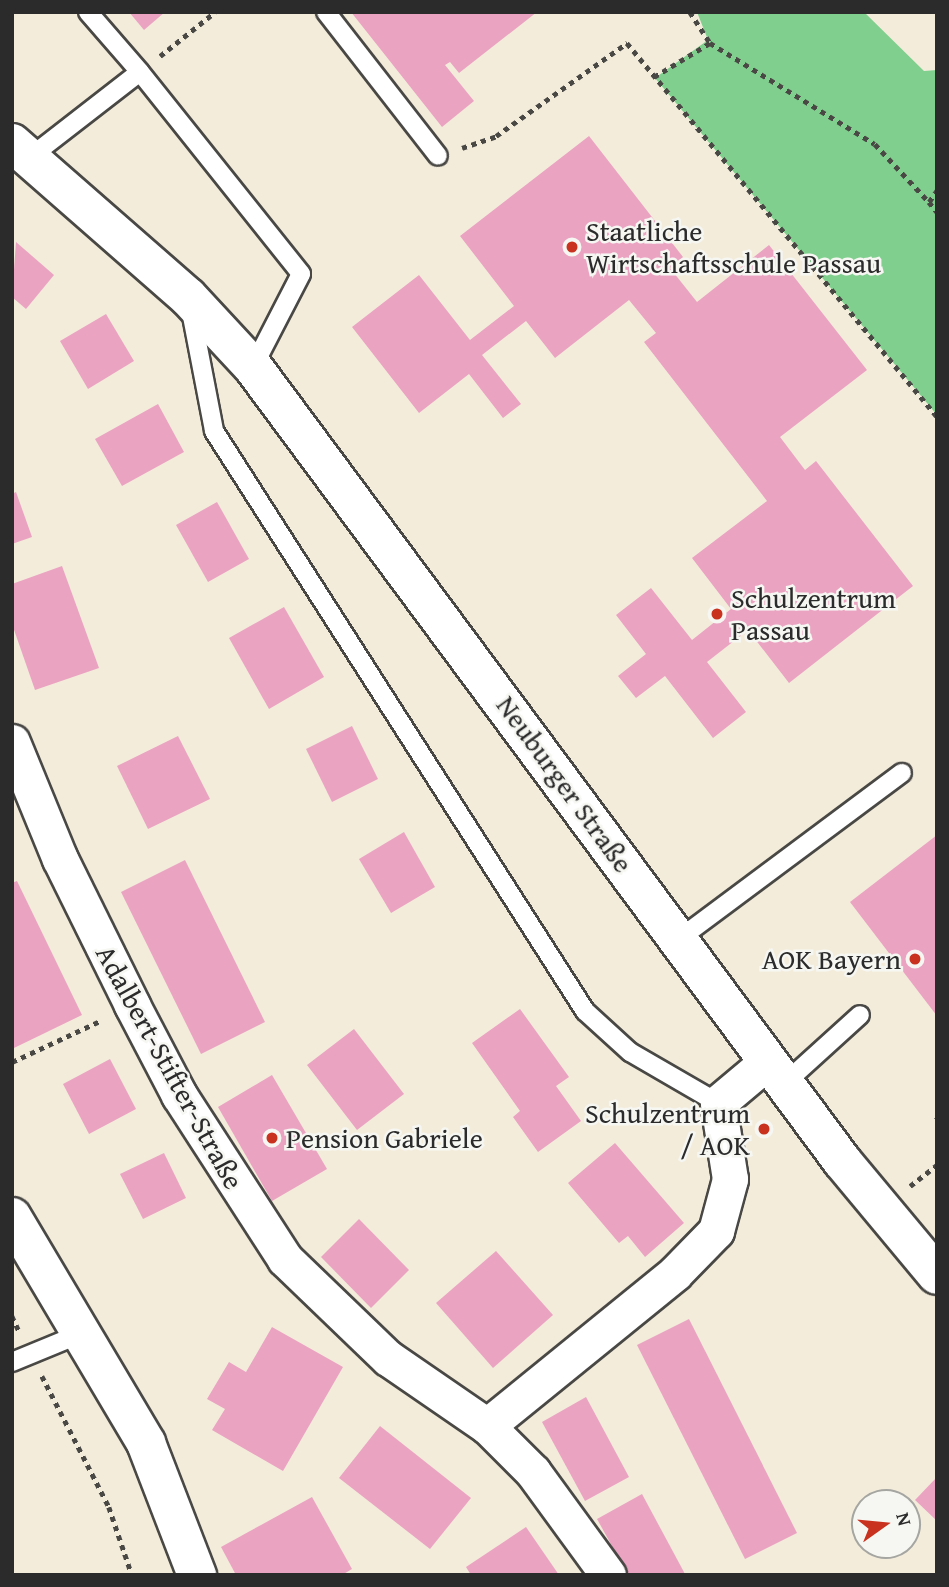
<!DOCTYPE html>
<meta charset="utf-8">
<style>
body{margin:0}
#map{position:relative;width:949px;height:1587px;overflow:hidden;background:#f3ecdb;font-family:"Gentium Book Plus",serif}
div>[style]{position:absolute}
.green>*{inset:0;background:#81cf8f}
.building>*{inset:0;background:#eba3c2}
.path>*{height:4.5px;margin-top:-2.25px;transform-origin:0;background:repeating-linear-gradient(90deg,#494845 0 5px,transparent 0 10px)}
.roads{filter:drop-shadow(2px 0 #494845) drop-shadow(-2px 0 #494845) drop-shadow(0 2px #494845) drop-shadow(0 -2px #494845)}
.service>*{height:18px;margin:-9px;padding:0 9px;transform-origin:9px;border-radius:9px;background:#fff}
.minor>*{height:35px;margin:-17.5px;padding:0 17.5px;transform-origin:17.5px;border-radius:17.5px;background:#fff}
.tertiary>*{height:38px;margin:-19px;padding:0 19px;transform-origin:19px;border-radius:19px;background:#fff}
.dots>*{width:19px;height:19px;translate:-50% -50%;box-sizing:border-box;border:4px solid #f6f6f2;border-radius:50%}
span{translate:-50% -50%;white-space:nowrap;text-align:center;line-height:1.15;-webkit-text-stroke:5px #f6f6f2;paint-order:stroke}
.poi-label{font-size:28px;color:#2b2b2b}
.left{translate:0 -50%;text-align:left}
.right{translate:-100% -50%;text-align:right}
.street-label{font-size:28px;color:#2b2b2b}
.frame{position:absolute;inset:0;border:14px solid #2b2b2b;pointer-events:none}
.north{position:absolute;left:851px;top:1489px;width:70px;height:70px;box-sizing:border-box;background:#f6f6f2;border:2px solid #a5a5a2;border-radius:50%;rotate:75deg;font-size:19px;font-weight:700;line-height:28px;text-align:center;color:#2b2b2b}
.north::after{content:'';display:block;margin:auto;width:24px;height:32px;background:#c8321e;clip-path:polygon(50% 0,100% 100%,50% 72%,0 100%)}
</style>
<div id="map">
<div class="green">
<div style="clip-path:polygon(697px 12px,864px 12px,924px 71px,937px 70px,937px 415px,655px 78px,708px 40px)"></div>
</div>
<div class="building">
<div style="clip-path:polygon(129px 12px,165px 12px,144px 30px)"></div>
<div style="clip-path:polygon(351px 12px,537px 12px,459px 73px,450px 62px,445px 65px,474px 101px,442px 127px)"></div>
<div style="clip-path:polygon(589px 136px,683px 257px,670px 268px,697px 302px,769px 245px,867px 370px,780px 437px,805px 470px,816px 461px,913px 586px,789px 683px,748px 630px,707px 662px,746px 712px,713px 738px,665px 676px,636px 698px,618px 676px,646px 654px,616px 615px,651px 588px,692px 640px,731px 609px,692px 558px,767px 501px,644px 342px,656px 333px,629px 300px,555px 358px,526px 321px,482px 355px,521px 404px,503px 418px,469px 374px,419px 413px,352px 327px,419px 275px,470px 340px,514px 306px,460px 236px)"></div>
<div style="clip-path:polygon(16px 242px,54px 275px,26px 309px,12px 297px)"></div>
<div style="clip-path:polygon(106px 314px,134px 361px,88px 389px,60px 341px)"></div>
<div style="clip-path:polygon(158px 404px,184px 452px,122px 486px,95px 439px)"></div>
<div style="clip-path:polygon(16px 492px,32px 537px,12px 544px,12px 494px)"></div>
<div style="clip-path:polygon(217px 502px,249px 559px,208px 582px,176px 525px)"></div>
<div style="clip-path:polygon(62px 566px,99px 668px,35px 690px,12px 624px,12px 584px)"></div>
<div style="clip-path:polygon(284px 607px,324px 677px,269px 709px,229px 638px)"></div>
<div style="clip-path:polygon(352px 726px,378px 779px,332px 802px,306px 749px)"></div>
<div style="clip-path:polygon(178px 736px,210px 799px,148px 829px,117px 766px)"></div>
<div style="clip-path:polygon(404px 832px,435px 887px,391px 913px,359px 859px)"></div>
<div style="clip-path:polygon(937px 835px,937px 1016px,850px 902px)"></div>
<div style="clip-path:polygon(185px 860px,265px 1022px,201px 1054px,121px 892px)"></div>
<div style="clip-path:polygon(17px 881px,82px 1015px,14px 1048px,12px 883px)"></div>
<div style="clip-path:polygon(520px 1009px,569px 1077px,556px 1086px,581px 1121px,538px 1152px,513px 1117px,520px 1111px,472px 1043px)"></div>
<div style="clip-path:polygon(354px 1029px,404px 1094px,357px 1130px,307px 1065px)"></div>
<div style="clip-path:polygon(110px 1059px,136px 1109px,89px 1134px,63px 1084px)"></div>
<div style="clip-path:polygon(272px 1075px,327px 1169px,272px 1201px,218px 1107px)"></div>
<div style="clip-path:polygon(615px 1143px,684px 1223px,645px 1257px,628px 1236px,619px 1243px,568px 1183px)"></div>
<div style="clip-path:polygon(164px 1153px,186px 1198px,143px 1219px,120px 1174px)"></div>
<div style="clip-path:polygon(359px 1219px,409px 1270px,371px 1308px,321px 1257px)"></div>
<div style="clip-path:polygon(496px 1251px,553px 1315px,493px 1368px,436px 1303px)"></div>
<div style="clip-path:polygon(689px 1319px,797px 1533px,745px 1559px,637px 1345px)"></div>
<div style="clip-path:polygon(272px 1327px,343px 1367px,283px 1471px,212px 1430px,225px 1409px,207px 1399px,229px 1362px,246px 1372px)"></div>
<div style="clip-path:polygon(586px 1397px,629px 1477px,585px 1501px,542px 1422px)"></div>
<div style="clip-path:polygon(380px 1426px,471px 1498px,430px 1549px,339px 1478px)"></div>
<div style="clip-path:polygon(937px 1477px,937px 1521px,915px 1500px)"></div>
<div style="clip-path:polygon(642px 1494px,685px 1574px,683px 1575px,628px 1575px,597px 1519px)"></div>
<div style="clip-path:polygon(312px 1497px,352px 1569px,342px 1575px,236px 1575px,221px 1547px)"></div>
<div style="clip-path:polygon(526px 1527px,559px 1575px,471px 1575px,466px 1567px)"></div>
</div>
<div class="path">
<div style="left:690px;top:12px;width:37px;rotate:57deg"></div>
<div style="left:710px;top:43px;width:193px;rotate:31.5deg"></div>
<div style="left:875px;top:144px;width:79px;rotate:47deg"></div>
<div style="left:929px;top:202px;width:14px;rotate:-56deg"></div>
<div style="left:160px;top:56px;width:70px;rotate:-38.7deg"></div>
<div style="left:654px;top:77px;width:66px;rotate:-31.3deg"></div>
<div style="left:462px;top:148px;width:36px;rotate:-19deg"></div>
<div style="left:496px;top:136px;width:161px;rotate:-35.4deg"></div>
<div style="left:627px;top:43px;width:486px;rotate:50.3deg"></div>
<div style="left:929px;top:202px;width:13px;rotate:51deg"></div>
<div style="left:12px;top:1062px;width:97px;rotate:-25deg"></div>
<div style="left:936px;top:1116px;width:1px;rotate:45deg"></div>
<div style="left:910px;top:1186px;width:34px;rotate:-38deg"></div>
<div style="left:12px;top:1316px;width:17px;rotate:65deg"></div>
<div style="left:42px;top:1376px;width:147px;rotate:62.9deg"></div>
<div style="left:109px;top:1507px;width:72px;rotate:71.3deg"></div>
</div>
<div class="roads">
<div class="service">
<div style="left:88px;top:12px;width:79px;rotate:49.1deg"></div>
<div style="left:326px;top:12px;width:182px;rotate:52.1deg"></div>
<div style="left:29px;top:158px;width:140px;rotate:-37.8deg"></div>
<div style="left:140px;top:72px;width:258px;rotate:51.4deg"></div>
<div style="left:301px;top:274px;width:105px;rotate:117.3deg"></div>
<div style="left:191px;top:311px;width:122px;rotate:79.1deg"></div>
<div style="left:214px;top:431px;width:689px;rotate:57.39deg"></div>
<div style="left:585px;top:1011px;width:61px;rotate:42.3deg"></div>
<div style="left:630px;top:1052px;width:102px;rotate:30.1deg"></div>
<div style="left:679px;top:939px;width:278px;rotate:-36.7deg"></div>
<div style="left:785px;top:1083px;width:101px;rotate:-42.2deg"></div>
<div style="left:12px;top:1362px;width:74px;rotate:-22.4deg"></div>
</div>
<div class="minor">
<div style="left:12px;top:742px;width:126px;rotate:67.7deg"></div>
<div style="left:60px;top:859px;width:163px;rotate:63.7deg"></div>
<div style="left:132px;top:1005px;width:102px;rotate:62.4deg"></div>
<div style="left:179px;top:1095px;width:195px;rotate:57.1deg"></div>
<div style="left:285px;top:1259px;width:143px;rotate:43.9deg"></div>
<div style="left:388px;top:1358px;width:120px;rotate:34.5deg"></div>
<div style="left:487px;top:1426px;width:65px;rotate:45deg"></div>
<div style="left:533px;top:1472px;width:127px;rotate:53.9deg"></div>
<div style="left:487px;top:1426px;width:242px;rotate:-39.1deg"></div>
<div style="left:675px;top:1273px;width:59px;rotate:-45.7deg"></div>
<div style="left:716px;top:1231px;width:54px;rotate:-74.9deg"></div>
<div style="left:730px;top:1179px;width:77px;rotate:-99deg"></div>
<div style="left:718px;top:1103px;width:65px;rotate:-40deg"></div>
</div>
<div class="tertiary">
<div style="left:12px;top:143px;width:234px;rotate:41.2deg"></div>
<div style="left:188px;top:297px;width:96px;rotate:47.1deg"></div>
<div style="left:253px;top:367px;width:989px;rotate:53.43deg"></div>
<div style="left:842px;top:1161px;width:148px;rotate:50.2deg"></div>
<div style="left:12px;top:1217px;width:263px;rotate:59.3deg"></div>
<div style="left:146px;top:1443px;width:142px;rotate:68.9deg"></div>
</div>
</div>
<div class="dots">
<div style="left:572px;top:247px;background:#c8321e"></div>
<div style="left:717px;top:614px;background:#c8321e"></div>
<div style="left:915px;top:959px;background:#c8321e"></div>
<div style="left:764px;top:1129px;background:#c8321e"></div>
<div style="left:272px;top:1138px;background:#c8321e"></div>
</div>
<div class="poi-label">
<span class="left" style="left:586px;top:247px">Staatliche<br>Wirtschaftsschule Passau</span>
<span class="left" style="left:731px;top:614px">Schulzentrum<br>Passau</span>
<span class="right" style="left:901px;top:959px">AOK Bayern</span>
<span class="right" style="left:750px;top:1129px">Schulzentrum<br>/ AOK</span>
<span class="left" style="left:286px;top:1138px">Pension Gabriele</span>
</div>
<div class="street-label">
<span style="left:565px;top:784px;rotate:54deg">Neuburger Straße</span>
<span style="left:170px;top:1067px;rotate:61deg">Adalbert-Stifter-Straße</span>
</div>
<div class="frame"></div>
<div class="north">N</div>
</div>
